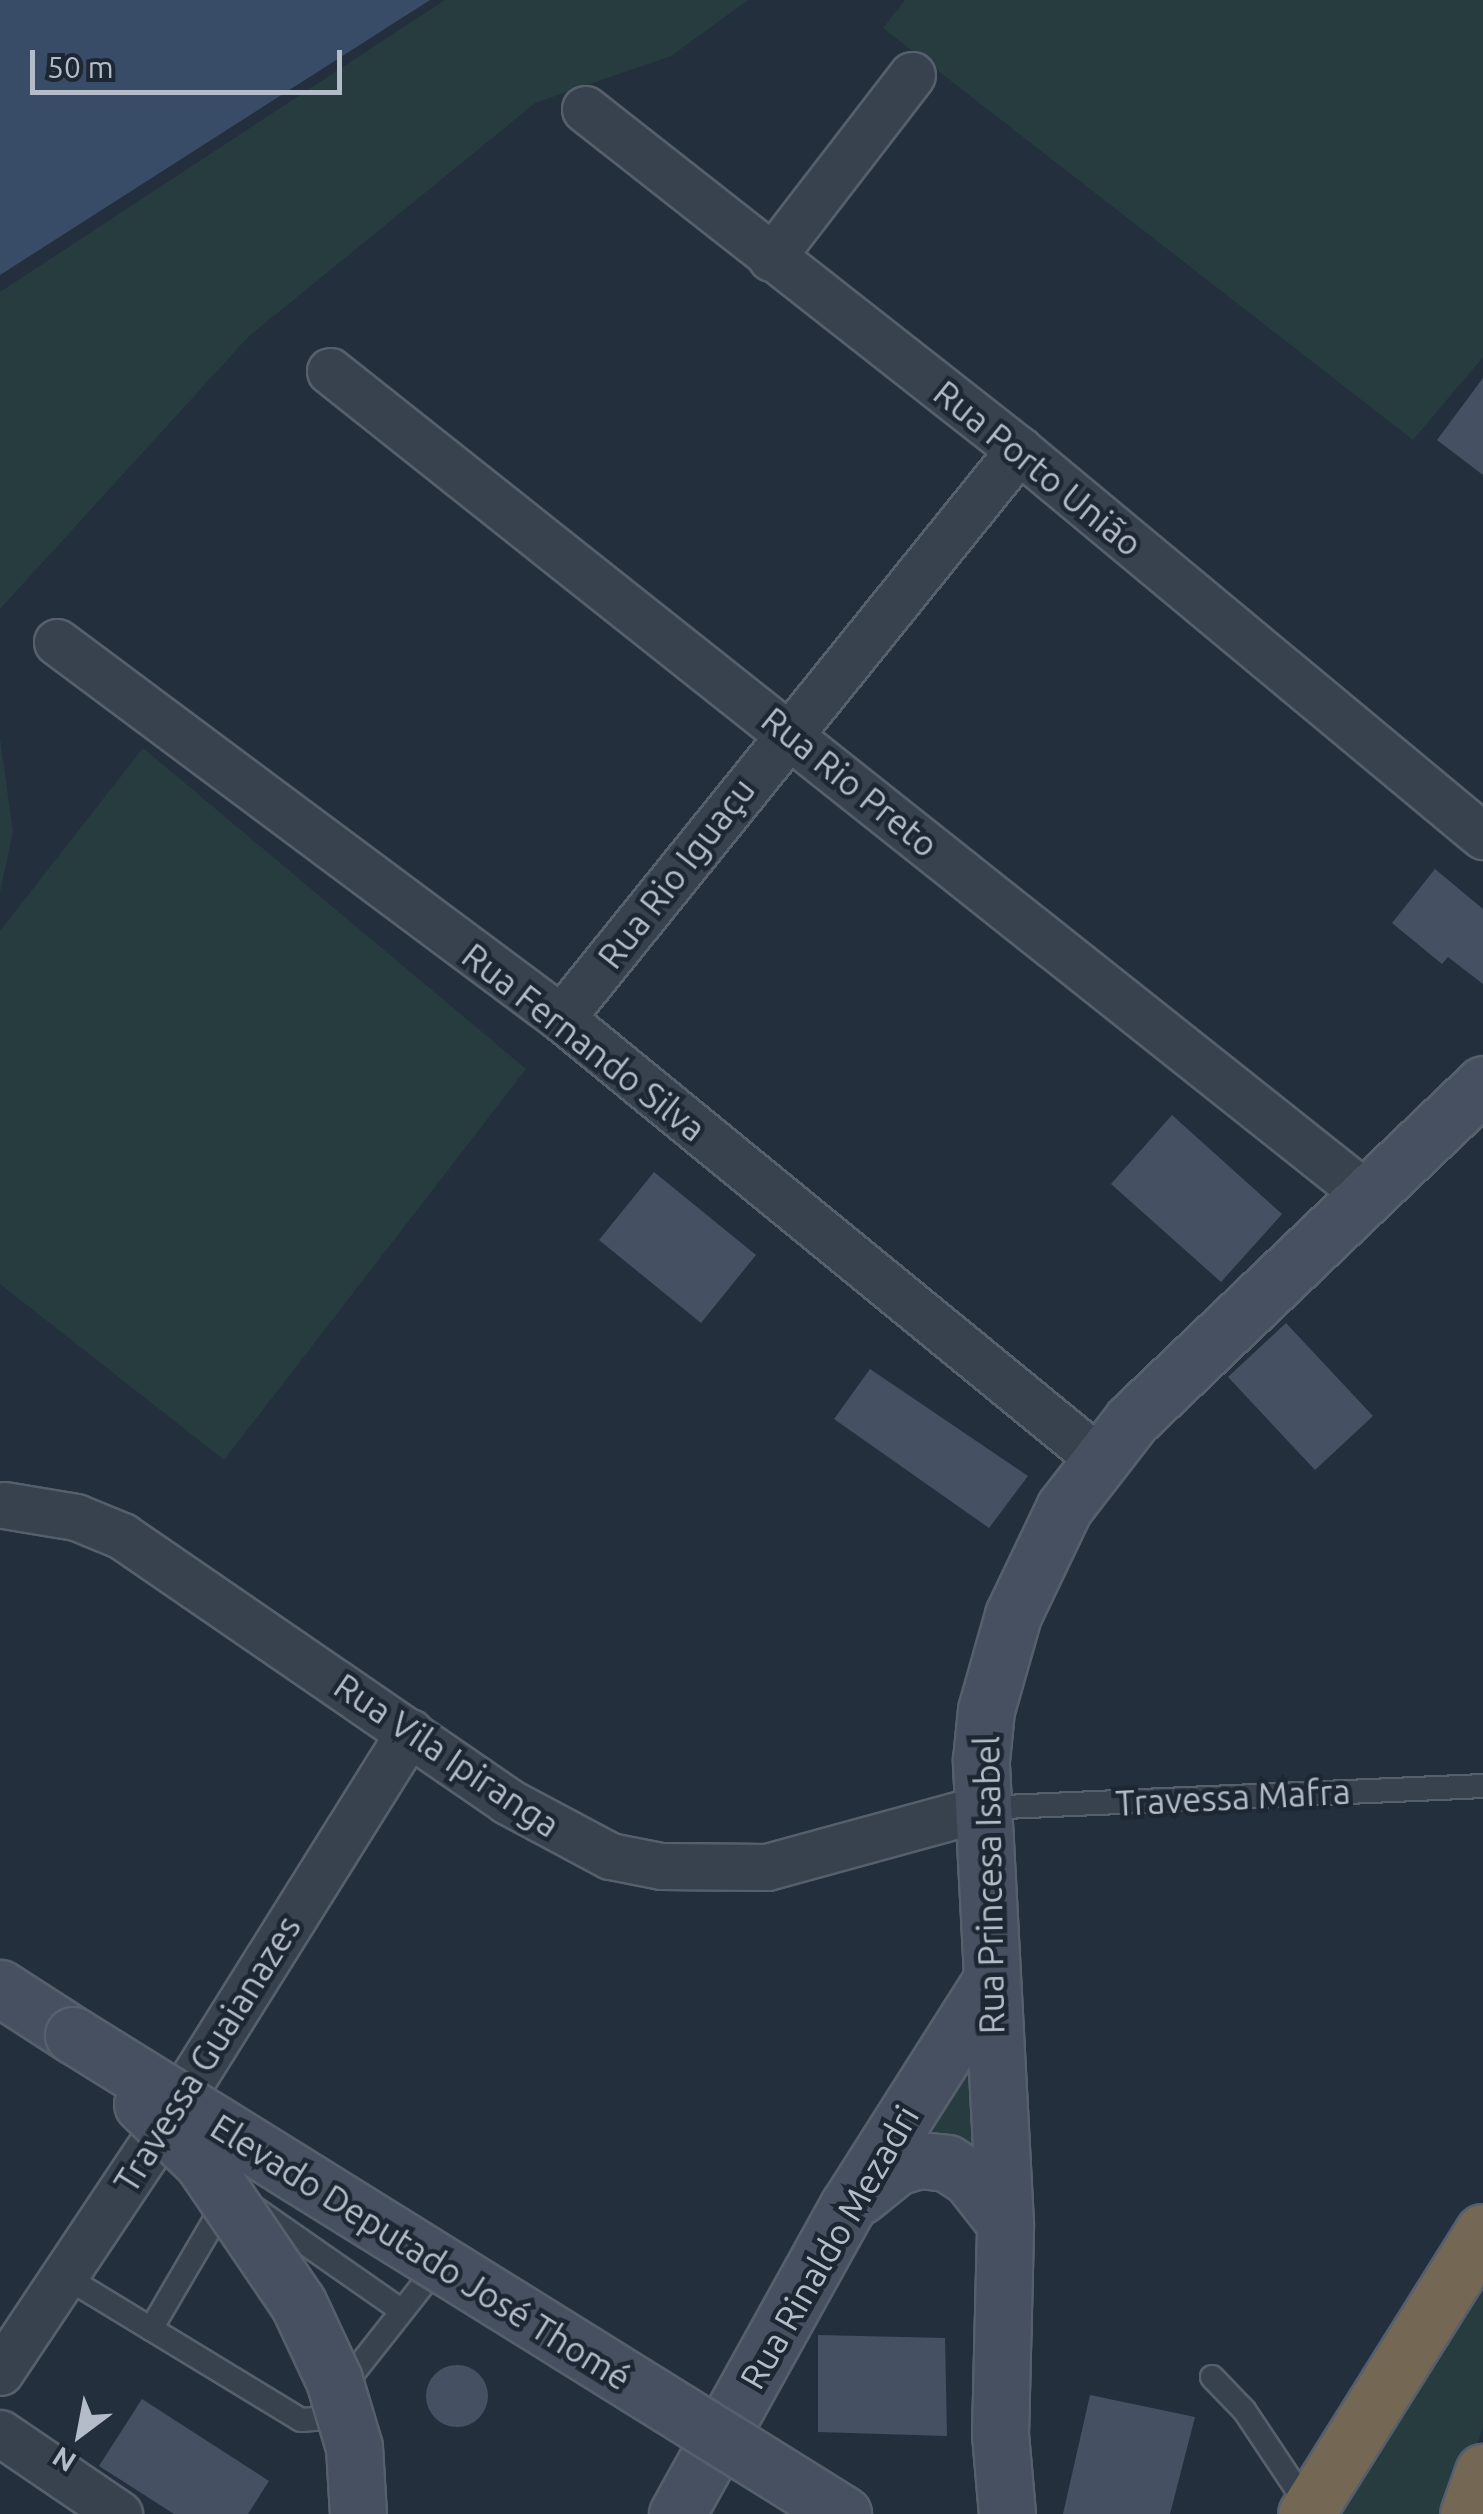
<!DOCTYPE html>
<meta charset="utf-8">
<style>
body{margin:0}
#map{position:relative;width:1483px;height:2514px;overflow:hidden;background:#242f3e;font-family:Ubuntu,sans-serif}
div>[style]{position:absolute}
.green>*{inset:0;background:#263c3f}
.water>*{inset:0;background:#394c67}
.building>*{inset:0;background:#455162}
.round{border-radius:50%}
.roads{filter:drop-shadow(2px 0 #565f6c) drop-shadow(-2px 0 #565f6c) drop-shadow(0 2px #565f6c) drop-shadow(0 -2px #565f6c)}
.lane>*{height:22px;margin:-11px;padding:0 11px;transform-origin:11px;border-radius:11px;background:#38414e}
.street>*{height:45px;margin:-22.5px;padding:0 22.5px;transform-origin:22.5px;border-radius:22.5px;background:#38414e}
.secondary>*{height:55px;margin:-27.5px;padding:0 27.5px;transform-origin:27.5px;border-radius:27.5px;background:#465061}
.highway>*{height:55px;margin:-27.5px;padding:0 27.5px;transform-origin:27.5px;border-radius:27.5px;background:#746855}
.bridges{filter:drop-shadow(2px 0 #565f6c) drop-shadow(-2px 0 #565f6c) drop-shadow(0 2px #565f6c) drop-shadow(0 -2px #565f6c)}
.secondary-bridge>*{height:55px;margin:-27.5px;padding:0 27.5px;transform-origin:27.5px;border-radius:27.5px;background:#465061}
span{translate:-50% -50%;white-space:nowrap;text-align:center;line-height:1.15;-webkit-text-stroke:9px #1d2633;paint-order:stroke}
.street-label{font-size:35px;color:#b4bcc9}
.north{position:absolute;left:30px;top:2384px;width:100px;height:100px;-webkit-text-stroke:8px #1d2633;paint-order:stroke;rotate:212deg;font-size:28px;font-weight:700;line-height:40px;text-align:center;color:#b4bcc9}
.north::after{content:'';display:block;margin:auto;width:35px;height:45px;background:#b4bcc9;clip-path:polygon(50% 0,100% 100%,50% 72%,0 100%)}
.scale{position:absolute;left:30px;top:50px;width:312px;height:45px;box-sizing:border-box;border:5px solid #b4bcc9;border-top:0;padding-left:12px;font-size:30px;line-height:35px;white-space:nowrap;color:#b4bcc9;-webkit-text-stroke:8px #1d2633;paint-order:stroke}
</style>
<div id="map">
<div class="green">
<div style="clip-path:polygon(445px 0,748px 0,671px 56px,535px 103px,248px 337px,0 609px,0 292px)"></div>
<div style="clip-path:polygon(905px 0,1483px 0,1483px 357px,1413px 440px,883px 28px)"></div>
<div style="clip-path:polygon(0 738px,13px 832px,0 892px)"></div>
<div style="clip-path:polygon(143px 748px,526px 1069px,224px 1460px,0 1284px,0 931px)"></div>
<div style="clip-path:polygon(984px 2013px,984px 2193px,895px 2166px)"></div>
<div style="clip-path:polygon(1483px 2250px,1483px 2428px,1451px 2514px,1317px 2514px)"></div>
</div>
<div class="water">
<div style="clip-path:polygon(0 0,430px 0,0 275px)"></div>
</div>
<div class="building">
<div style="clip-path:polygon(1483px 378px,1483px 475px,1437px 440px)"></div>
<div style="clip-path:polygon(1435px 869px,1483px 909px,1483px 984px,1448px 957px,1442px 964px,1392px 923px)"></div>
<div style="clip-path:polygon(1172px 1115px,1282px 1214px,1221px 1282px,1111px 1184px)"></div>
<div style="clip-path:polygon(654px 1172px,756px 1255px,701px 1323px,599px 1240px)"></div>
<div style="clip-path:polygon(1286px 1323px,1373px 1416px,1315px 1470px,1228px 1377px)"></div>
<div style="clip-path:polygon(870px 1369px,1028px 1476px,989px 1528px,834px 1419px)"></div>
<div style="clip-path:polygon(818px 2335px,945px 2338px,947px 2436px,818px 2432px)"></div>
<div class="round" style="left:426px;top:2365px;width:62px;height:62px"></div>
<div style="clip-path:polygon(1090px 2395px,1195px 2417px,1170px 2514px,1063px 2514px)"></div>
<div style="clip-path:polygon(142px 2399px,269px 2481px,248px 2514px,174px 2514px,99px 2466px)"></div>
</div>
<div class="roads">
<div class="lane">
<div style="left:982px;top:1808px;width:501px;rotate:-2.51deg"></div>
<div style="left:64px;top:2276px;width:277px;rotate:31.3deg"></div>
<div style="left:301px;top:2420px;width:16px;rotate:-4deg"></div>
<div style="left:317px;top:2419px;width:200px;rotate:-51.7deg"></div>
<div style="left:151px;top:2329px;width:125px;rotate:-59.7deg"></div>
<div style="left:214px;top:2221px;width:28px;rotate:-45deg"></div>
<div style="left:234px;top:2201px;width:16px;rotate:14deg"></div>
<div style="left:250px;top:2205px;width:185px;rotate:34.9deg"></div>
<div style="left:1212px;top:2377px;width:46px;rotate:45.9deg"></div>
<div style="left:1244px;top:2410px;width:119px;rotate:56.3deg"></div>
</div>
<div class="street">
<div style="left:585px;top:109px;width:552px;rotate:38.16deg"></div>
<div style="left:1019px;top:450px;width:604px;rotate:39.76deg"></div>
<div style="left:771px;top:258px;width:231px;rotate:-52.4deg"></div>
<div style="left:330px;top:371px;width:1325px;rotate:38.47deg"></div>
<div style="left:57px;top:642px;width:629px;rotate:36.72deg"></div>
<div style="left:561px;top:1018px;width:696px;rotate:39.34deg"></div>
<div style="left:561px;top:1018px;width:730px;rotate:-51.12deg"></div>
<div style="left:4px;top:1505px;width:73px;rotate:9.5deg"></div>
<div style="left:76px;top:1517px;width:50px;rotate:22.4deg"></div>
<div style="left:122px;top:1536px;width:467px;rotate:34.5deg"></div>
<div style="left:507px;top:1801px;width:117px;rotate:28.1deg"></div>
<div style="left:610px;top:1856px;width:52px;rotate:11.1deg"></div>
<div style="left:661px;top:1866px;width:106px;rotate:0.5deg"></div>
<div style="left:767px;top:1867px;width:223px;rotate:-15.3deg"></div>
<div style="left:0;top:2372px;width:274px;rotate:-56.3deg"></div>
<div style="left:152px;top:2144px;width:486px;rotate:-58deg"></div>
<div style="left:0;top:2433px;width:144px;rotate:34.2deg"></div>
</div>
<div class="secondary">
<div style="left:0;top:1988px;width:87px;rotate:32.8deg"></div>
<div style="left:860px;top:2196px;width:46px;rotate:-38.9deg"></div>
<div style="left:896px;top:2167px;width:24px;rotate:-17deg"></div>
<div style="left:919px;top:2160px;width:28px;rotate:6deg"></div>
<div style="left:947px;top:2163px;width:27px;rotate:33deg"></div>
<div style="left:970px;top:2178px;width:57px;rotate:52.1deg"></div>
<div style="left:677px;top:2514px;width:352px;rotate:-61deg"></div>
<div style="left:848px;top:2206px;width:262px;rotate:-57.6deg"></div>
<div style="left:1007px;top:2514px;width:80px;rotate:-95deg"></div>
<div style="left:1000px;top:2434px;width:211px;rotate:-88.6deg"></div>
<div style="left:1005px;top:2223px;width:464px;rotate:-93deg"></div>
<div style="left:981px;top:1760px;width:50px;rotate:-84.3deg"></div>
<div style="left:986px;top:1710px;width:99px;rotate:-74.1deg"></div>
<div style="left:1013px;top:1615px;width:119px;rotate:-64.5deg"></div>
<div style="left:1064px;top:1508px;width:111px;rotate:-52.3deg"></div>
<div style="left:1132px;top:1420px;width:486px;rotate:-43.7deg"></div>
</div>
<div class="highway">
<div style="left:1306px;top:2514px;width:333px;rotate:-57.9deg"></div>
<div style="left:1468px;top:2514px;width:45px;rotate:-70.3deg"></div>
</div>
</div>
<div class="bridges">
<div class="secondary-bridge">
<div style="left:73px;top:2035px;width:907px;rotate:31.88deg"></div>
<div style="left:142px;top:2104px;width:83px;rotate:44deg"></div>
<div style="left:202px;top:2162px;width:171px;rotate:55.8deg"></div>
<div style="left:298px;top:2303px;width:85px;rotate:64.9deg"></div>
<div style="left:334px;top:2380px;width:70px;rotate:73.4deg"></div>
<div style="left:354px;top:2447px;width:67px;rotate:86.6deg"></div>
</div>
</div>
<div class="street-label">
<span style="left:1038px;top:468px;rotate:39deg">Rua Porto União</span>
<span style="left:850px;top:782px;rotate:39deg">Rua Rio Preto</span>
<span style="left:676px;top:873px;rotate:-52deg">Rua Rio Iguaçu</span>
<span style="left:584px;top:1042px;rotate:38deg">Rua Fernando Silva</span>
<span style="left:447px;top:1755px;rotate:34deg">Rua Vila Ipiranga</span>
<span style="left:1233px;top:1797px;rotate:-3deg">Travessa Mafra</span>
<span style="left:989px;top:1885px;rotate:-91deg">Rua Princesa Isabel</span>
<span style="left:207px;top:2054px;rotate:-58deg">Travessa Guaianazes</span>
<span style="left:829px;top:2247px;rotate:-60deg">Rua Rinaldo Mezadri</span>
<span style="left:421px;top:2252px;rotate:32deg">Elevado Deputado José Thomé</span>
</div>
<div class="north">N</div>
<div class="scale">50 m</div>
</div>
